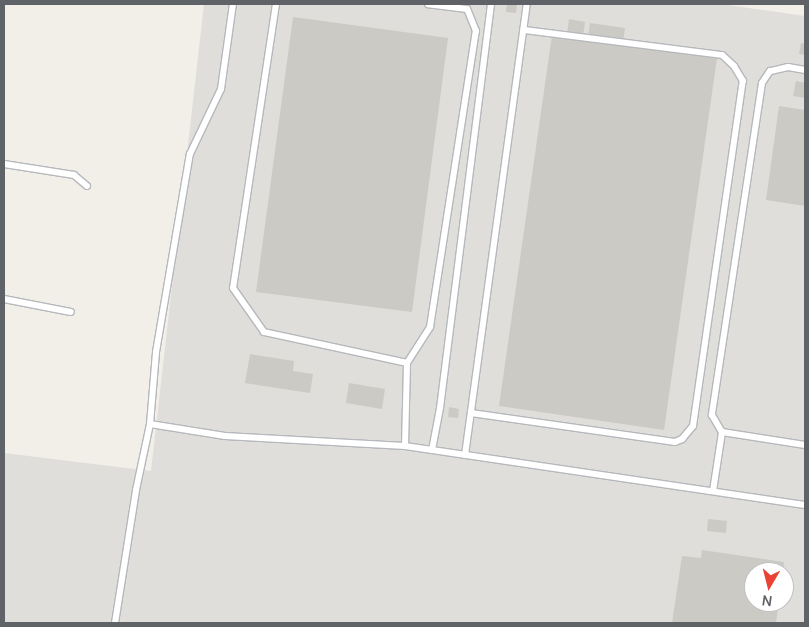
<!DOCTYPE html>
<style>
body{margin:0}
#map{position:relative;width:809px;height:627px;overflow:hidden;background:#f1efe8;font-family:Manrope,sans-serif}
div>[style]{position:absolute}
.industrial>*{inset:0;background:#e0deda}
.building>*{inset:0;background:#cccac5}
.roads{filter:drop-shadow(1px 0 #b5b8bc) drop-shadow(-1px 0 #b5b8bc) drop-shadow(0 1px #b5b8bc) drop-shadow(0 -1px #b5b8bc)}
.lane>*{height:6px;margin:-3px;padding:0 3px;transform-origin:3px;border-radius:3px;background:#fff}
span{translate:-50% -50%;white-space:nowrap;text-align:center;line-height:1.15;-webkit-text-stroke:5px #fff;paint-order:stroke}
.frame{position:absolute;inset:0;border:5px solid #5f6368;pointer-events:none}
.north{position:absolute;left:744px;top:562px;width:50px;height:50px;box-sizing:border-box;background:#fff;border:1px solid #bfc1c3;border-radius:50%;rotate:188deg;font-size:14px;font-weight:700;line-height:20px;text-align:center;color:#5f6368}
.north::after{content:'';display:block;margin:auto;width:18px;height:22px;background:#ea4335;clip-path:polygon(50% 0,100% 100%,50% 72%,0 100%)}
</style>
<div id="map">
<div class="industrial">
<div style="clip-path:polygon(evenodd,204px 4px,721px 4px,805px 16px,805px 623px,4px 623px,4px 453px,151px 471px,204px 4px,754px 572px,784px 572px,784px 602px,754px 602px,754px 572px)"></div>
</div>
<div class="building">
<div style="clip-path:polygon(507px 4px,517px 4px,516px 13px,506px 12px)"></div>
<div style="clip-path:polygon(293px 17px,448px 38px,412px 312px,256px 292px)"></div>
<div style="clip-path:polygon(569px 19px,585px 22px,583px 36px,567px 34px)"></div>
<div style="clip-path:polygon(590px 23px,625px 28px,623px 42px,588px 37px)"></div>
<div style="clip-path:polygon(552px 35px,717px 58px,664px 430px,499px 406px)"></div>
<div style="clip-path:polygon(801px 43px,805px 44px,805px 55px,799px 54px)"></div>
<div style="clip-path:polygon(796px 81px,805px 83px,805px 98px,793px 96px)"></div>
<div style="clip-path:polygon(779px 106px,805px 110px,805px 206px,766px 200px)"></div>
<div style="clip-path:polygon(250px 354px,294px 361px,293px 371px,313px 374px,310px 393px,245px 383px)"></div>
<div style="clip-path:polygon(349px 383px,385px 389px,382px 409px,346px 403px)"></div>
<div style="clip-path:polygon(449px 407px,459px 409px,458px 418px,448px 417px)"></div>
<div style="clip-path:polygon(708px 519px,727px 521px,726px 533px,707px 531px)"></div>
<div style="clip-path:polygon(702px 550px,784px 562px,783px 572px,754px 572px,754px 602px,779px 602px,776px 623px,672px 623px,682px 556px,701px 558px)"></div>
</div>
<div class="roads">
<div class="lane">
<div style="left:276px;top:4px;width:287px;rotate:98.6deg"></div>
<div style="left:233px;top:288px;width:54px;rotate:54.8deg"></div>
<div style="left:264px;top:332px;width:146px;rotate:12.2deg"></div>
<div style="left:805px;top:70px;width:17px;rotate:-170deg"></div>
<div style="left:788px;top:67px;width:18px;rotate:167deg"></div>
<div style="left:770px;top:71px;width:14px;rotate:124deg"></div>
<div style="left:762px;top:83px;width:336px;rotate:98.6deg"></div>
<div style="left:712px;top:415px;width:20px;rotate:60deg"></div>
<div style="left:722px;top:432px;width:84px;rotate:8.9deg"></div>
<div style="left:4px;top:164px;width:71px;rotate:8.9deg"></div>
<div style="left:74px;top:175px;width:17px;rotate:40deg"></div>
<div style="left:4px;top:299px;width:68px;rotate:11deg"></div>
<div style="left:471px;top:413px;width:206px;rotate:8.1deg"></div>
<div style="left:675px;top:442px;width:8px;rotate:-23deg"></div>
<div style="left:682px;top:439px;width:17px;rotate:-50deg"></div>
<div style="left:693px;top:426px;width:349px;rotate:-81.8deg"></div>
<div style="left:743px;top:81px;width:17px;rotate:-121deg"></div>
<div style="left:734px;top:66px;width:16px;rotate:-137deg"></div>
<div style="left:722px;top:55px;width:200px;rotate:-172.8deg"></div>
<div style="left:150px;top:424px;width:76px;rotate:9.1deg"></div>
<div style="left:225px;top:436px;width:180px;rotate:3.2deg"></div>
<div style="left:405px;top:446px;width:404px;rotate:8.4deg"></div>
<div style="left:405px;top:446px;width:83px;rotate:-88.6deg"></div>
<div style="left:407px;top:363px;width:43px;rotate:-57.4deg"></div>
<div style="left:430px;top:327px;width:300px;rotate:-81.2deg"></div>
<div style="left:476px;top:31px;width:24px;rotate:-112deg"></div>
<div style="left:467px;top:9px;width:39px;rotate:-173deg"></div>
<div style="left:432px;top:450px;width:43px;rotate:-79.2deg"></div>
<div style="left:440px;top:408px;width:407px;rotate:-82.8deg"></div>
<div style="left:465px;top:455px;width:455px;rotate:-82.2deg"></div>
<div style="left:713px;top:491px;width:60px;rotate:-81.3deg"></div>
<div style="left:115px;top:623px;width:135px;rotate:-81deg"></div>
<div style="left:136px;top:490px;width:67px;rotate:-78deg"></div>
<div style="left:150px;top:424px;width:72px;rotate:-85.2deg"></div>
<div style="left:156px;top:352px;width:201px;rotate:-80.3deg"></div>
<div style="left:190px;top:154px;width:72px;rotate:-64.5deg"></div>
<div style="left:221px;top:89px;width:86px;rotate:-82deg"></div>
</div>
</div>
<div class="frame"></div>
<div class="north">N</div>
</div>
